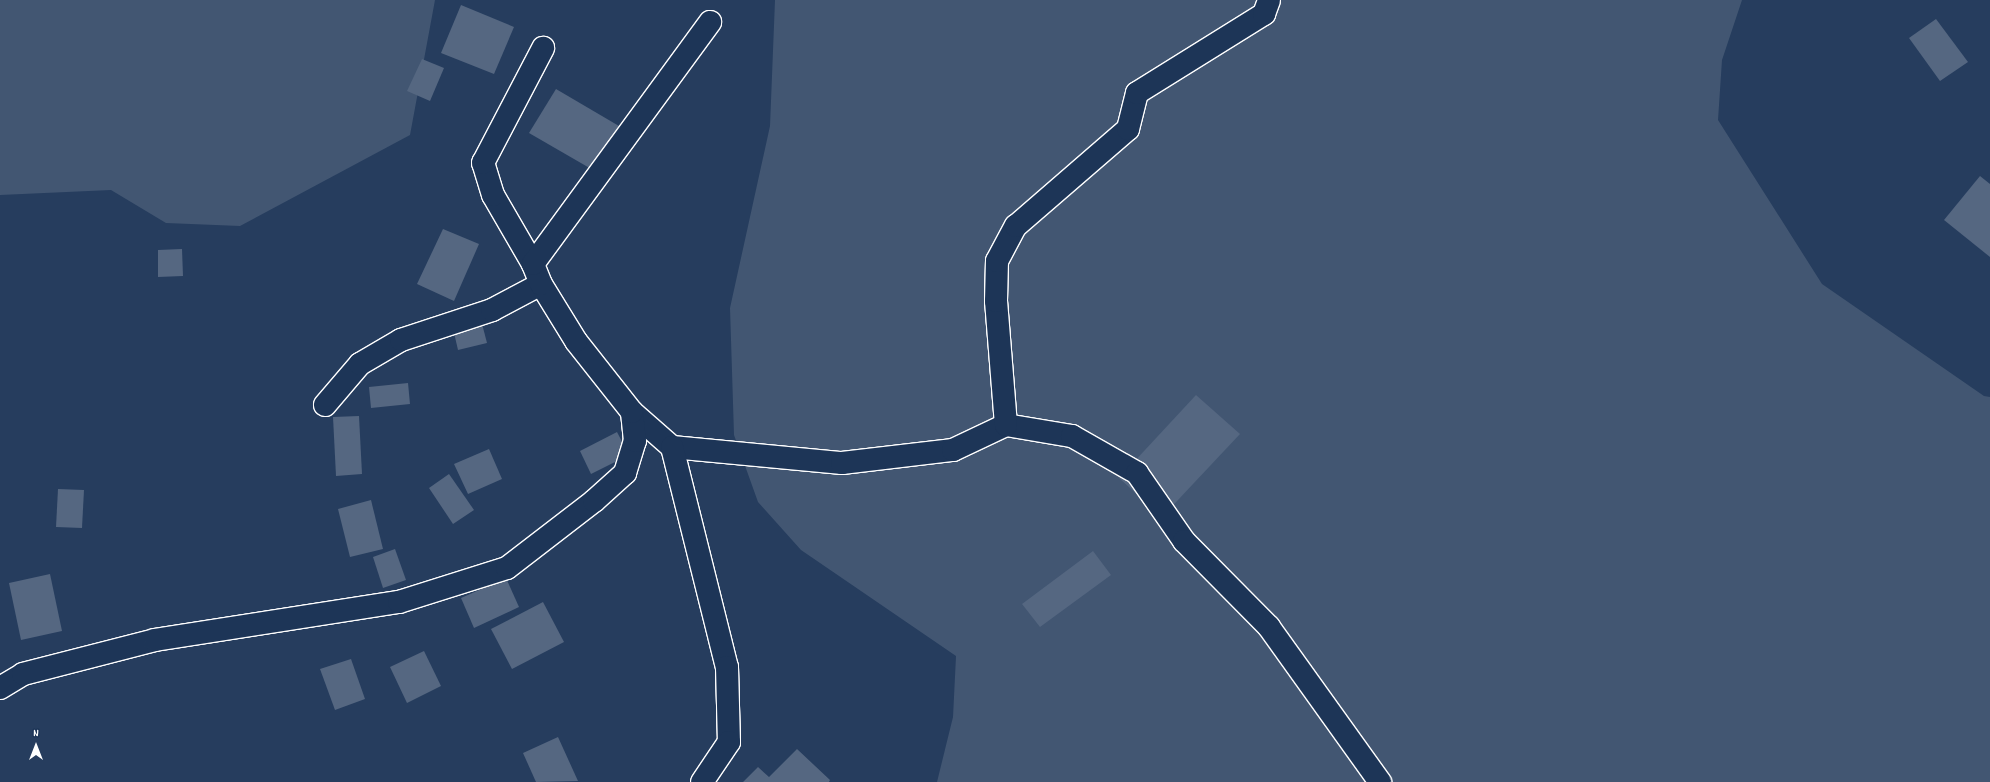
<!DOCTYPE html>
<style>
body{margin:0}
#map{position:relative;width:1990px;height:782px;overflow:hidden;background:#263d5e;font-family:Dekko,sans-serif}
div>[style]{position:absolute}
.green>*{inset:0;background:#425672}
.building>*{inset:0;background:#556781}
.roads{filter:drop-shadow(1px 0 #fff) drop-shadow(-1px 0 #fff) drop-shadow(0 1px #fff) drop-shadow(0 -1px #fff)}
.minor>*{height:22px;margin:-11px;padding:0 11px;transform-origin:11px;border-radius:11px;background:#1d3557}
span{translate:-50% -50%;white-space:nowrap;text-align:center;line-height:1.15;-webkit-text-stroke:3px #1d3557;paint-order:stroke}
.north{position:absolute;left:16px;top:726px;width:40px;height:40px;-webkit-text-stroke:3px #1d3557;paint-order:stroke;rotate:0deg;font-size:11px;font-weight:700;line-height:16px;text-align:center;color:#fff}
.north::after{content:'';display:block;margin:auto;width:14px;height:18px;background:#fff;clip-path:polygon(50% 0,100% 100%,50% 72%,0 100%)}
</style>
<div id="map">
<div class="green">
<div style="clip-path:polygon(0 0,435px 0,410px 135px,240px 226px,166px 223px,111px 190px,0 195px)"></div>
<div style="clip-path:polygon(775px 0,1742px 0,1722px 60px,1718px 120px,1822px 284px,1984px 396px,1990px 397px,1990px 782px,937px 782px,953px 717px,956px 656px,801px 550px,758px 502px,734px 435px,730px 308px,770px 126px)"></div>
</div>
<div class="building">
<div style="clip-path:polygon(461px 5px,514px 27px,494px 74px,441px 53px)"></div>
<div style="clip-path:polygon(1936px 19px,1968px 62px,1940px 81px,1909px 38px)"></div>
<div style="clip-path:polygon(422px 59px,444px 68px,430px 101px,407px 91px)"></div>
<div style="clip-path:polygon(556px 89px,619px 126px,593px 170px,529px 133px)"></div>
<div style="clip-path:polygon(1980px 176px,1990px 184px,1990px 257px,1944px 220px)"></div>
<div style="clip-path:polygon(443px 229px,479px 244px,454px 301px,417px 284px)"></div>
<div style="clip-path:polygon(182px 249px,183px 276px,158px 277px,158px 250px)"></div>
<div style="clip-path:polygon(480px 316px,487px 343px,458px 350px,452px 324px)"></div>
<div style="clip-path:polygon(408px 383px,410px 404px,371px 408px,369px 387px)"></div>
<div style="clip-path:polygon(1196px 395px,1240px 434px,1162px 517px,1119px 478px)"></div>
<div style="clip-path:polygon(359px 416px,362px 474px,336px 476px,333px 417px)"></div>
<div style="clip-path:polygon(617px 432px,629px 455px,591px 474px,580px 451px)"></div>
<div style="clip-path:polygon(489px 449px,502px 479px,468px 494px,454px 464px)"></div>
<div style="clip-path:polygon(449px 474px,474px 510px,453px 524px,429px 488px)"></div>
<div style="clip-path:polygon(58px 489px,84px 490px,82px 528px,56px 527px)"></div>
<div style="clip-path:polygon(371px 500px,383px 549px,350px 557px,338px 509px)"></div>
<div style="clip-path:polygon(395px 549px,406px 580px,383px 588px,373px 557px)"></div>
<div style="clip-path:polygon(1093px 551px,1111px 575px,1040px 627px,1022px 604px)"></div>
<div style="clip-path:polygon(50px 574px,62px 631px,21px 640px,9px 583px)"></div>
<div style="clip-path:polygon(506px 578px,519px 607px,474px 628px,461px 598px)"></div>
<div style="clip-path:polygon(543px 602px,564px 642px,512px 669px,491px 629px)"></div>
<div style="clip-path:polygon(424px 651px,441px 686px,407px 703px,390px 667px)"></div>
<div style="clip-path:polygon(351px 659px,365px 699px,335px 710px,320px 669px)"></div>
<div style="clip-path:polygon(558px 737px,578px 781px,536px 782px,523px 753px)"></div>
<div style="clip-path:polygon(797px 749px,830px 780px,829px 782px,743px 782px,758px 767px,769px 777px)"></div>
</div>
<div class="roads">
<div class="minor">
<div style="left:533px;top:264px;width:80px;rotate:-120.1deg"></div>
<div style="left:493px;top:195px;width:34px;rotate:-107deg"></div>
<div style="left:483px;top:163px;width:130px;rotate:-62.4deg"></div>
<div style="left:325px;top:405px;width:54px;rotate:-49.5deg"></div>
<div style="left:360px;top:364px;width:48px;rotate:-30.3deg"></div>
<div style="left:401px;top:340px;width:96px;rotate:-18.2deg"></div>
<div style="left:492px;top:310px;width:55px;rotate:-28deg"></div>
<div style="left:632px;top:412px;width:53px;rotate:41.2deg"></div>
<div style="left:672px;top:447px;width:171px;rotate:5.4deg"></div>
<div style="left:842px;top:463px;width:112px;rotate:-6.7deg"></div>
<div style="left:953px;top:450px;width:59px;rotate:-25.3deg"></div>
<div style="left:1006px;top:425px;width:67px;rotate:9.5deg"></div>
<div style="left:1072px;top:436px;width:75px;rotate:29.6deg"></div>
<div style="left:1137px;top:473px;width:83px;rotate:55.3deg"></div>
<div style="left:1184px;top:541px;width:121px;rotate:45.3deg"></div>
<div style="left:1269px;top:627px;width:191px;rotate:54.4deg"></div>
<div style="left:1006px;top:425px;width:124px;rotate:-94.6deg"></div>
<div style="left:996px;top:301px;width:40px;rotate:-88.6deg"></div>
<div style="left:997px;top:261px;width:40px;rotate:-62deg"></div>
<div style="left:1016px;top:226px;width:148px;rotate:-40.9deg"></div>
<div style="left:1128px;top:129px;width:37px;rotate:-76deg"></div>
<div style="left:1137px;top:93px;width:150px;rotate:-31.9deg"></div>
<div style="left:1264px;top:14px;width:15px;rotate:-70deg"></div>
<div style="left:672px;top:447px;width:227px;rotate:76deg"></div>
<div style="left:727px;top:667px;width:75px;rotate:88.5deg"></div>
<div style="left:729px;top:742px;width:48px;rotate:124deg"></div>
<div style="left:0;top:688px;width:27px;rotate:-31deg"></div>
<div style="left:23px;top:674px;width:136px;rotate:-14.4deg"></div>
<div style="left:155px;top:640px;width:247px;rotate:-8.9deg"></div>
<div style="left:399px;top:602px;width:113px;rotate:-17.5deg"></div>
<div style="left:507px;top:568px;width:110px;rotate:-37.6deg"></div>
<div style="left:594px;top:501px;width:42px;rotate:-42.1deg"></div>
<div style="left:625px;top:473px;width:34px;rotate:-73deg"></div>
<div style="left:635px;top:441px;width:29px;rotate:-96deg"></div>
<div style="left:632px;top:412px;width:90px;rotate:-128.3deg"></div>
<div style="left:576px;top:341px;width:67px;rotate:-121.6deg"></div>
<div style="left:541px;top:284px;width:22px;rotate:-112deg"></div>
<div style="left:533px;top:264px;width:300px;rotate:-53.8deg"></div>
</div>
</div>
<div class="north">N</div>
</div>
